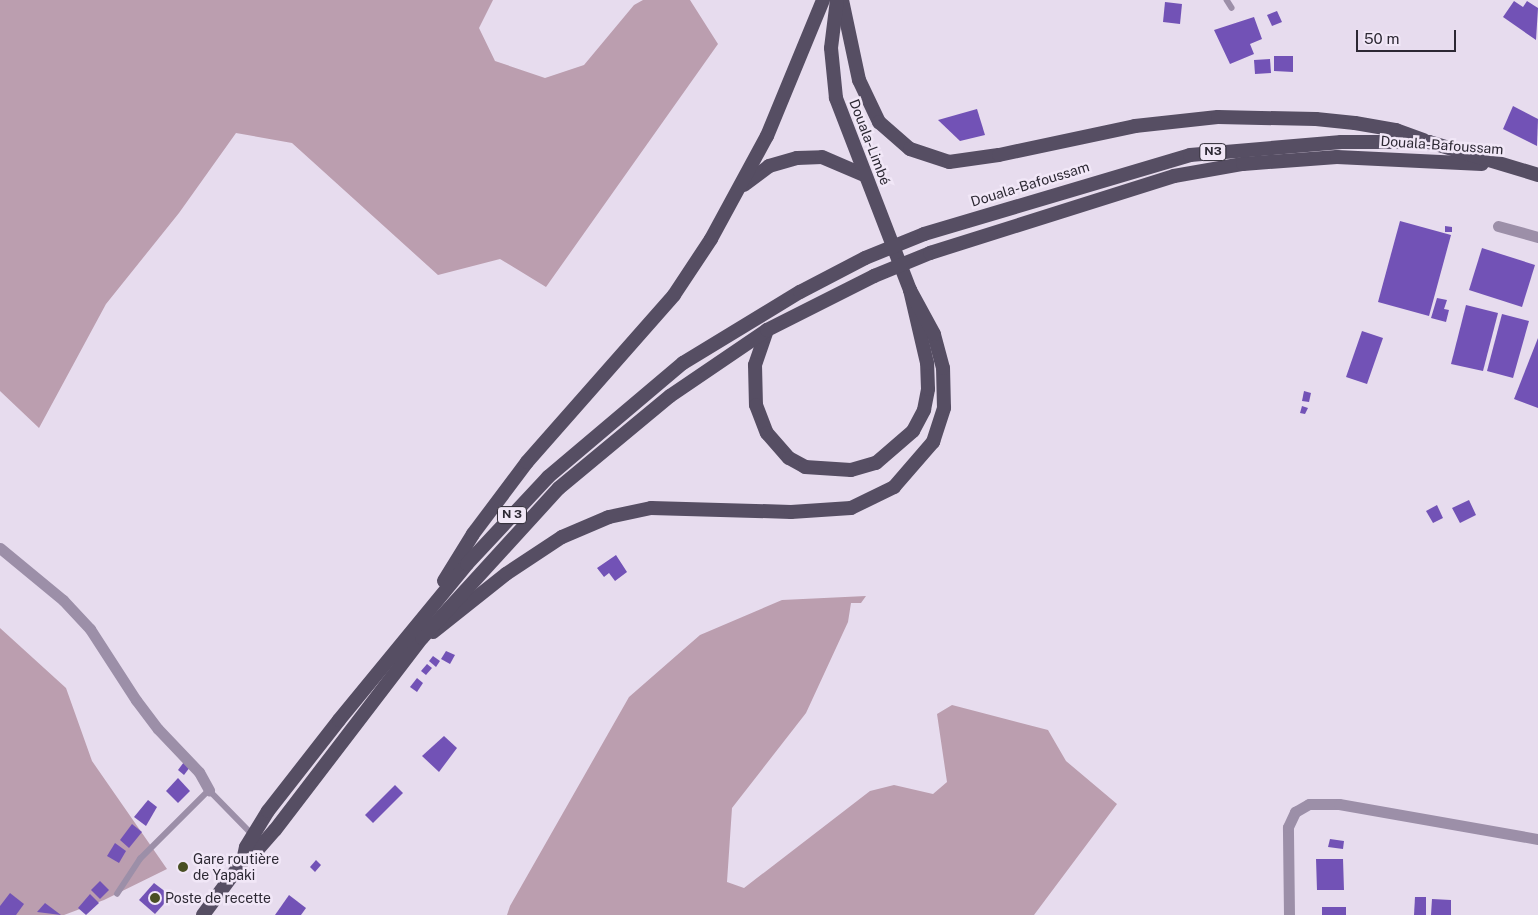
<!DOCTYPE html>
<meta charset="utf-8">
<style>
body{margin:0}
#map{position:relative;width:1538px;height:915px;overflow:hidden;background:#e7dcee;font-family:"Public Sans",sans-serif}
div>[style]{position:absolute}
.green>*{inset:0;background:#bb9eaf}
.building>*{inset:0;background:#7252b6}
.service>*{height:5.5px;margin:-2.75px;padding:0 2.75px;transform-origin:2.75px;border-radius:2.75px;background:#9c8fa8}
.minor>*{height:11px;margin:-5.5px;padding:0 5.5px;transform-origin:5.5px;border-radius:5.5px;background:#9c8fa8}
.trunk>*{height:14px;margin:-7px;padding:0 7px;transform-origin:7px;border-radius:7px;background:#564e63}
.dots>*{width:14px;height:14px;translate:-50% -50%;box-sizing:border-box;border:2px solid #f1e7f7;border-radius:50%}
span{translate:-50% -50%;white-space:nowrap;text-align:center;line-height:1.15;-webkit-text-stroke:5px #f1e7f7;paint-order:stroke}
.shield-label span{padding:1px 4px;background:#f1e7f7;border:1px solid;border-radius:4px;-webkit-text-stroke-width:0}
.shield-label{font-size:12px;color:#2c2833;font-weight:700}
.street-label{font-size:14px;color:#2c2833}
.poi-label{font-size:14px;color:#2c2833}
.left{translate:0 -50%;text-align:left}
.scale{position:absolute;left:1356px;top:30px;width:100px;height:22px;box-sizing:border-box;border:2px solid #2c2833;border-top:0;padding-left:6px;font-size:15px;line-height:18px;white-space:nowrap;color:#2c2833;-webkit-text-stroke:4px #f1e7f7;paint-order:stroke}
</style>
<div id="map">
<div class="green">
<div style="clip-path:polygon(0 0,493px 0,479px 28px,495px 61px,545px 78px,584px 65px,634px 5px,643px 0,690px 0,718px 44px,546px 287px,500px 259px,438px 275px,292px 143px,236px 133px,179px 213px,106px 304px,39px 428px,0 391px)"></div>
<div style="clip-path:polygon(866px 596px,861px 603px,851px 603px,848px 622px,806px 713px,732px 808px,727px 882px,744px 888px,870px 791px,894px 785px,933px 794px,947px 782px,937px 714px,952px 705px,1048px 730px,1066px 761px,1117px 804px,1034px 915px,507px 915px,510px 906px,629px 697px,700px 635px,782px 600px)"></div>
<div style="clip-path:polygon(0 628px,66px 688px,92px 761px,167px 869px,104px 900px,64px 915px,0 915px)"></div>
</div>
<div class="building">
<div style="clip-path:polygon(1514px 1px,1523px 7px,1527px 1px,1538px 8px,1536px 40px,1503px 17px)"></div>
<div style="clip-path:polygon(1165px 2px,1182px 4px,1180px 24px,1163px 22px)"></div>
<div style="clip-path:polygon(1277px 11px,1282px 22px,1272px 26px,1267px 15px)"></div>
<div style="clip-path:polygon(1254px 17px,1262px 39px,1250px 44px,1254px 54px,1230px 64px,1214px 30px)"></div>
<div style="clip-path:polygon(1274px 56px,1293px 56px,1293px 72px,1274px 71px)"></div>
<div style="clip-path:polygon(1270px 59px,1271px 73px,1255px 74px,1254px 60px)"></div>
<div style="clip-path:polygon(1513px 106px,1538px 119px,1537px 146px,1503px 129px)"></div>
<div style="clip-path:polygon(977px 109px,985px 135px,960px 141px,938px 120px)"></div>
<div style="clip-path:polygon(1400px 221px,1451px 235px,1429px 316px,1378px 302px)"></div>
<div style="clip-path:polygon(1445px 226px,1452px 227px,1452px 232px,1445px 232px)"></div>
<div style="clip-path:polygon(1482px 248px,1535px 265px,1522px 307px,1469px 290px)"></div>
<div style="clip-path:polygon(1437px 298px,1447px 300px,1444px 309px,1449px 310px,1446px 322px,1431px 318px)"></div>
<div style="clip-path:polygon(1466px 305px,1498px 313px,1483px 371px,1451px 364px)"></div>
<div style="clip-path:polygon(1502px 314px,1529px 321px,1513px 378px,1487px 371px)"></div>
<div style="clip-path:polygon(1362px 331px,1383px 338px,1367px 384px,1346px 377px)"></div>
<div style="clip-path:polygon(1538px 338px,1538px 408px,1514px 399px)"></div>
<div style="clip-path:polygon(1304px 391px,1311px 393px,1309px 402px,1302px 401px)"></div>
<div style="clip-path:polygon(1302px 406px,1308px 408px,1305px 414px,1300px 413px)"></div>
<div style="clip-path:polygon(1469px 500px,1476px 515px,1460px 523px,1452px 508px)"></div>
<div style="clip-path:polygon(1437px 505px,1443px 518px,1433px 523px,1426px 511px)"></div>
<div style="clip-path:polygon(616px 555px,627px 572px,615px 581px,609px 573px,604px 577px,597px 568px)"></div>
<div style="clip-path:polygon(446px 651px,455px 655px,450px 664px,441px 659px)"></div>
<div style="clip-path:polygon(433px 656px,440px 661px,436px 667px,429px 661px)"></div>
<div style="clip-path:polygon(427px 664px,432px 668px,426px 675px,421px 671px)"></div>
<div style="clip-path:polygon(417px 678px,423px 683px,417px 692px,410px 687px)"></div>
<div style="clip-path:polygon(444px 736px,457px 748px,439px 772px,422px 756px)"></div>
<div style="clip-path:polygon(184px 762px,190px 767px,184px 775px,178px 770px)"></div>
<div style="clip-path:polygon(178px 778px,190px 791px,178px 803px,166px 791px)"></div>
<div style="clip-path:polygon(395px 785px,403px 793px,373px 823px,365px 815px)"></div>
<div style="clip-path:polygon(148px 800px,157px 807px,146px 826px,134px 817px)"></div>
<div style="clip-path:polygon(132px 824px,142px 832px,129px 848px,120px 840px)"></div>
<div style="clip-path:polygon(1330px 839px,1344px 841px,1343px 849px,1328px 847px)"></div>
<div style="clip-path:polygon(115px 843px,126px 851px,119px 863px,107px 856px)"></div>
<div style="clip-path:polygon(1316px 859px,1343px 859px,1344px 890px,1317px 890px)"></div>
<div style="clip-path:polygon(316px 860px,321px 865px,315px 872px,310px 867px)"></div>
<div style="clip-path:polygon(100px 881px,109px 890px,100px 899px,91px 890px)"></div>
<div style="clip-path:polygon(154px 883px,171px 896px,155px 914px,139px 900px)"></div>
<div style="clip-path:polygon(10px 893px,24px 904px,16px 915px,0 915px,0 906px)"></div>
<div style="clip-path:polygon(90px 894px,99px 903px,86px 915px,78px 908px)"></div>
<div style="clip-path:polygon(289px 895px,306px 908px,301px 915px,275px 915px)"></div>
<div style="clip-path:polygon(1415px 897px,1426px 897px,1426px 915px,1414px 915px)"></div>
<div style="clip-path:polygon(1432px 899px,1451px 900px,1451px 915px,1431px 915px)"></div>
<div style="clip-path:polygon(45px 903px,61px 915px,37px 912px)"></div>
<div style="clip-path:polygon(1322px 907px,1346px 907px,1346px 915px,1322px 915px)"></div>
</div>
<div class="service">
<div style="left:1227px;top:0;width:9px;rotate:58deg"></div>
<div style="left:117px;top:894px;width:42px;rotate:-56.7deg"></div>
<div style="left:140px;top:859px;width:98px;rotate:-45deg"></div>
<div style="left:209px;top:790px;width:63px;rotate:45.6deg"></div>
</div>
<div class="minor">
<div style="left:1498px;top:226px;width:41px;rotate:15.4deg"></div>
<div style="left:0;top:548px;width:82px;rotate:39.5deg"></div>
<div style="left:63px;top:600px;width:40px;rotate:47deg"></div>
<div style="left:90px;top:629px;width:85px;rotate:57.1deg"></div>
<div style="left:136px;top:700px;width:36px;rotate:53deg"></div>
<div style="left:158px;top:729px;width:59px;rotate:46.4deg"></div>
<div style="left:199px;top:772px;width:21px;rotate:61deg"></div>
<div style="left:1289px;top:915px;width:88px;rotate:-90.7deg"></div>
<div style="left:1288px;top:827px;width:17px;rotate:-65deg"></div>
<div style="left:1295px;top:812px;width:16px;rotate:-30deg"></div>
<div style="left:1309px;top:804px;width:30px"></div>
<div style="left:1339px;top:804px;width:202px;rotate:10deg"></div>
</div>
<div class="trunk">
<div style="left:842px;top:0;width:82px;rotate:78deg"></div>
<div style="left:859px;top:80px;width:47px;rotate:64.5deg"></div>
<div style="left:879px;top:122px;width:41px;rotate:41.1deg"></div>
<div style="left:910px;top:149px;width:41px;rotate:18.4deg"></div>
<div style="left:949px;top:162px;width:50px;rotate:-8deg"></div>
<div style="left:999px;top:155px;width:139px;rotate:-12deg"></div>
<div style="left:1135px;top:126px;width:83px;rotate:-6.2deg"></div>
<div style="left:1218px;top:117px;width:98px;rotate:1.2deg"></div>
<div style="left:1316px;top:119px;width:39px;rotate:6deg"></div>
<div style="left:1355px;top:123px;width:42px;rotate:9.7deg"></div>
<div style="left:1396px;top:130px;width:30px;rotate:20deg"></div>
<div style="left:744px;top:185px;width:31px;rotate:-37deg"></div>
<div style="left:769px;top:166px;width:29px;rotate:-16deg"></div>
<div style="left:797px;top:158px;width:25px;rotate:-2deg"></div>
<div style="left:822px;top:157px;width:46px;rotate:23.2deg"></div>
<div style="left:767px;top:330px;width:37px;rotate:109deg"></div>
<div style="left:755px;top:365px;width:40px;rotate:88.6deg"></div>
<div style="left:756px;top:405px;width:30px;rotate:69deg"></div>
<div style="left:767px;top:433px;width:33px;rotate:49deg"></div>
<div style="left:789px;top:458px;width:18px;rotate:29deg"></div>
<div style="left:805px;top:467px;width:46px;rotate:3.7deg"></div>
<div style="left:851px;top:470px;width:26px;rotate:-16deg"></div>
<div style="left:876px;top:463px;width:49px;rotate:-40.9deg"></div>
<div style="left:913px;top:431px;width:24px;rotate:-62deg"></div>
<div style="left:924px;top:410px;width:21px;rotate:-79deg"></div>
<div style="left:928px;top:389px;width:26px;rotate:-92deg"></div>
<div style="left:927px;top:363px;width:75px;rotate:-103.1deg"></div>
<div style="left:910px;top:290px;width:206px;rotate:-111.1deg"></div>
<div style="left:836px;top:98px;width:50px;rotate:-95.7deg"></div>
<div style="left:831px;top:48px;width:48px;rotate:-82.9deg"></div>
<div style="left:444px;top:581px;width:55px;rotate:-58.3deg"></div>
<div style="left:473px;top:534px;width:90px;rotate:-53.1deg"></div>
<div style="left:527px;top:462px;width:222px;rotate:-48.6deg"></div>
<div style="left:674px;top:295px;width:67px;rotate:-56.5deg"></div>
<div style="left:711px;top:239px;width:117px;rotate:-61.5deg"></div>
<div style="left:767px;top:136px;width:147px;rotate:-67.6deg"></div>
<div style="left:433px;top:632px;width:93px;rotate:-38.5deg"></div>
<div style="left:506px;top:574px;width:67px;rotate:-33.5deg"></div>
<div style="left:562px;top:537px;width:51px;rotate:-23.1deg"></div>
<div style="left:609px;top:517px;width:43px;rotate:-12.1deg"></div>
<div style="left:651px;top:508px;width:140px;rotate:1.6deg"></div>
<div style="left:791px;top:512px;width:60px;rotate:-3.8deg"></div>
<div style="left:851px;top:508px;width:48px;rotate:-26deg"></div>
<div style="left:894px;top:487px;width:60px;rotate:-49.1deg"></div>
<div style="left:933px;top:442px;width:36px;rotate:-72deg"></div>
<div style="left:944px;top:408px;width:40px;rotate:-91.4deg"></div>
<div style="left:943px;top:368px;width:35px;rotate:-105deg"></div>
<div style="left:934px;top:334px;width:50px;rotate:-118.6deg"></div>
<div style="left:243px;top:861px;width:12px;rotate:-31deg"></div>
<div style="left:253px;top:855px;width:33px;rotate:-49deg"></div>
<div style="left:275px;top:830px;width:242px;rotate:-52.6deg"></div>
<div style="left:422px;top:638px;width:203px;rotate:-47.6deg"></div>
<div style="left:559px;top:488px;width:144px;rotate:-39.7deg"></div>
<div style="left:670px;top:396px;width:117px;rotate:-34.2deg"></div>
<div style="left:767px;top:330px;width:120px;rotate:-26.8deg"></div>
<div style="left:874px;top:276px;width:61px;rotate:-22.3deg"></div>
<div style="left:930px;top:253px;width:256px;rotate:-17.5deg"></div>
<div style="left:1174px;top:176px;width:70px;rotate:-9.9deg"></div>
<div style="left:1243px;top:164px;width:94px;rotate:-4.3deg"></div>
<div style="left:1337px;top:157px;width:145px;rotate:2.8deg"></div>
<div style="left:203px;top:915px;width:67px;rotate:-53.5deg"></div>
<div style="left:243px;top:861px;width:14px;rotate:-78deg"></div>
<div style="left:246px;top:847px;width:42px;rotate:-58.6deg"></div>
<div style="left:268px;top:811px;width:115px;rotate:-52deg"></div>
<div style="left:339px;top:720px;width:202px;rotate:-50.6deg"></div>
<div style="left:467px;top:564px;width:119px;rotate:-47deg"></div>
<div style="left:548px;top:477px;width:177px;rotate:-40.2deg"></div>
<div style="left:683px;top:363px;width:137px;rotate:-31.3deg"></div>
<div style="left:800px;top:292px;width:73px;rotate:-27.6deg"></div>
<div style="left:865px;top:258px;width:64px;rotate:-22.1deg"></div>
<div style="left:924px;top:234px;width:277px;rotate:-16.5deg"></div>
<div style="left:1190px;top:155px;width:152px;rotate:-4.9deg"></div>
<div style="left:1341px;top:142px;width:88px"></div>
<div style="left:1429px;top:142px;width:114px;rotate:16.8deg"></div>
</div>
<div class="dots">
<div style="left:183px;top:867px;background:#494f23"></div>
<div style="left:155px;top:898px;background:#494f23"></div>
</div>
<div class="shield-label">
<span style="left:1213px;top:152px">N3</span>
<span style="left:512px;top:515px">N 3</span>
</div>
<div class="street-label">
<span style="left:870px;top:142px;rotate:69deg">Douala-Limbé</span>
<span style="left:1442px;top:145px;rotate:4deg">Douala-Bafoussam</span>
<span style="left:1030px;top:184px;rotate:-17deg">Douala-Bafoussam</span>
</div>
<div class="poi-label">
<span class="left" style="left:193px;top:867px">Gare routière<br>de Yapaki</span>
<span class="left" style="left:165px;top:898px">Poste de recette</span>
</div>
<div class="scale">50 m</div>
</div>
